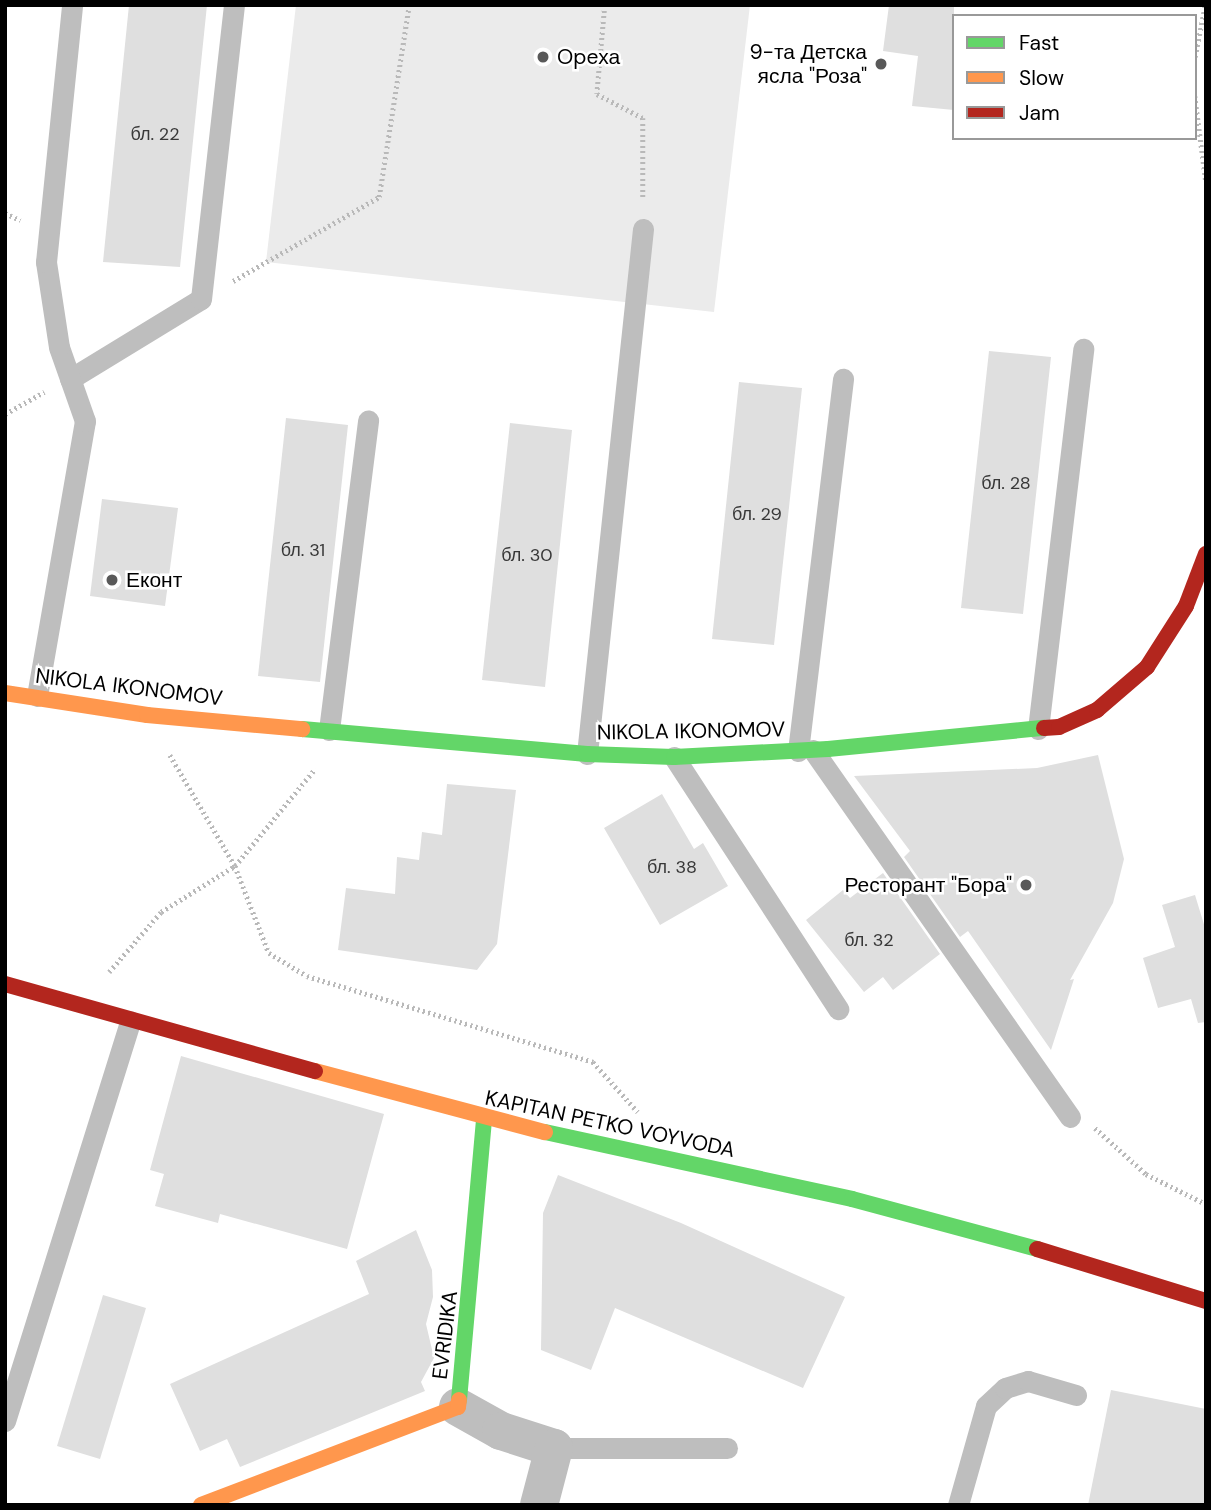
<!DOCTYPE html>
<meta charset="utf-8">
<style>
body{margin:0}
#map{position:relative;width:1211px;height:1510px;overflow:hidden;background:#fff;font-family:"DM Sans",sans-serif}
div>[style]{position:absolute}
.green>*{inset:0;background:#ebebeb}
.building>*{inset:0;background:#dfdfdf}
.path>*{height:4.5px;margin-top:-2.25px;transform-origin:0;background:repeating-linear-gradient(90deg,#b9b9b9 0 2px,transparent 0 5.5px)}
.lane>*{height:21px;margin:-10.5px;padding:0 10.5px;transform-origin:10.5px;border-radius:10.5px;background:#bebebe}
.street>*{height:38px;margin:-19px;padding:0 19px;transform-origin:19px;border-radius:19px;background:#bebebe}
.fast>*{height:16px;margin:-8px;padding:0 8px;transform-origin:8px;border-radius:8px;background:#63d668}
.slow>*{height:16px;margin:-8px;padding:0 8px;transform-origin:8px;border-radius:8px;background:#ff974d}
.jam>*{height:16px;margin:-8px;padding:0 8px;transform-origin:8px;border-radius:8px;background:#b3261e}
.dots>*{width:19px;height:19px;translate:-50% -50%;box-sizing:border-box;border:4px solid #fff;border-radius:50%}
span{translate:-50% -50%;white-space:nowrap;text-align:center;line-height:1.15;-webkit-text-stroke:5px #fff;paint-order:stroke}
.number-label{font-size:18px;color:#383838}
.number-label span{-webkit-text-stroke-width:0}
.poi-label{font-size:21px;color:#000}
.right{translate:-100% -50%;text-align:right}
.left{translate:0 -50%;text-align:left}
.street-label{font-size:21px;color:#000}
.frame{position:absolute;inset:0;border:7px solid #000;pointer-events:none}
.legend{position:absolute;left:952px;top:14px;width:245px;height:126px;box-sizing:border-box;background:#fff;border:2px solid #999;margin:0;padding:9px 12px;list-style:none;font-size:21px;color:#000}
.legend li{display:flex;align-items:center;gap:14px;height:35px}
.legend b{width:35px;border:2px solid #999}
</style>
<div id="map">
<div class="green">
<div style="clip-path:polygon(296px 5px,750px 5px,714px 312px,266px 262px)"></div>
</div>
<div class="building">
<div style="clip-path:polygon(129px 5px,207px 5px,180px 267px,103px 262px)"></div>
<div style="clip-path:polygon(889px 5px,954px 5px,954px 110px,912px 106px,918px 56px,883px 51px)"></div>
<div style="clip-path:polygon(989px 351px,1051px 357px,1023px 614px,961px 608px)"></div>
<div style="clip-path:polygon(739px 382px,802px 388px,774px 645px,712px 639px)"></div>
<div style="clip-path:polygon(286px 418px,348px 425px,320px 682px,258px 676px)"></div>
<div style="clip-path:polygon(510px 423px,572px 430px,545px 687px,482px 680px)"></div>
<div style="clip-path:polygon(102px 499px,178px 508px,165px 606px,90px 596px)"></div>
<div style="clip-path:polygon(1098px 755px,1124px 859px,1113px 903px,1070px 980px,1074px 979px,1051px 1050px,968px 931px,960px 937px,904px 857px,910px 851px,854px 776px,1037px 768px)"></div>
<div style="clip-path:polygon(447px 784px,516px 790px,497px 944px,477px 970px,338px 950px,346px 888px,395px 894px,397px 857px,419px 860px,422px 832px,442px 835px)"></div>
<div style="clip-path:polygon(662px 794px,694px 849px,703px 843px,728px 886px,660px 925px,604px 828px)"></div>
<div style="clip-path:polygon(883px 873px,940px 954px,893px 990px,883px 977px,864px 992px,806px 920px,843px 890px,850px 898px)"></div>
<div style="clip-path:polygon(1195px 895px,1206px 931px,1206px 1022px,1198px 1023px,1191px 999px,1158px 1008px,1143px 958px,1175px 947px,1162px 905px)"></div>
<div style="clip-path:polygon(181px 1056px,384px 1114px,347px 1249px,220px 1214px,218px 1223px,155px 1206px,164px 1174px,150px 1170px)"></div>
<div style="clip-path:polygon(558px 1175px,681px 1223px,845px 1297px,803px 1388px,615px 1308px,591px 1370px,541px 1350px,543px 1213px)"></div>
<div style="clip-path:polygon(416px 1230px,432px 1270px,433px 1297px,426px 1324px,434px 1358px,421px 1382px,425px 1391px,240px 1467px,227px 1439px,200px 1451px,170px 1384px,369px 1294px,356px 1261px)"></div>
<div style="clip-path:polygon(103px 1295px,146px 1308px,100px 1459px,57px 1446px)"></div>
<div style="clip-path:polygon(1111px 1390px,1206px 1409px,1206px 1505px,1088px 1505px)"></div>
</div>
<div class="path">
<div style="left:605px;top:5px;width:89px;rotate:95.1deg"></div>
<div style="left:597px;top:94px;width:52px;rotate:27.6deg"></div>
<div style="left:643px;top:118px;width:82px;rotate:90deg"></div>
<div style="left:1195px;top:57px;width:53px;rotate:-79.1deg"></div>
<div style="left:1195px;top:96px;width:87px;rotate:82.7deg"></div>
<div style="left:5px;top:213px;width:17px;rotate:25deg"></div>
<div style="left:233px;top:281px;width:168px;rotate:-29.9deg"></div>
<div style="left:379px;top:197px;width:194px;rotate:-81.1deg"></div>
<div style="left:5px;top:414px;width:45px;rotate:-29.4deg"></div>
<div style="left:170px;top:755px;width:129px;rotate:59.6deg"></div>
<div style="left:235px;top:866px;width:93px;rotate:68.7deg"></div>
<div style="left:269px;top:953px;width:44px;rotate:31.2deg"></div>
<div style="left:307px;top:976px;width:299px;rotate:16.7deg"></div>
<div style="left:593px;top:1062px;width:67px;rotate:48deg"></div>
<div style="left:109px;top:972px;width:79px;rotate:-49.1deg"></div>
<div style="left:161px;top:912px;width:87px;rotate:-31.9deg"></div>
<div style="left:235px;top:866px;width:126px;rotate:-50.5deg"></div>
<div style="left:1095px;top:1128px;width:69px;rotate:42deg"></div>
<div style="left:1146px;top:1174px;width:67px;rotate:26.6deg"></div>
</div>
<div class="lane">
<div style="left:70px;top:379px;width:153px;rotate:-31.4deg"></div>
<div style="left:201px;top:299px;width:296px;rotate:-83.6deg"></div>
<div style="left:37px;top:696px;width:279px;rotate:-80.1deg"></div>
<div style="left:85px;top:421px;width:78px;rotate:-109.4deg"></div>
<div style="left:59px;top:347px;width:86px;rotate:-98.7deg"></div>
<div style="left:46px;top:262px;width:258px;rotate:-84.2deg"></div>
<div style="left:1038px;top:729px;width:383px;rotate:-83.2deg"></div>
<div style="left:329px;top:730px;width:312px;rotate:-82.8deg"></div>
<div style="left:813px;top:750px;width:448px;rotate:55deg"></div>
<div style="left:798px;top:751px;width:375px;rotate:-83.1deg"></div>
<div style="left:587px;top:754px;width:528px;rotate:-83.91deg"></div>
<div style="left:674px;top:757px;width:301px;rotate:56.9deg"></div>
<div style="left:5px;top:1421px;width:419px;rotate:-72.6deg"></div>
<div style="left:554px;top:1448px;width:173px"></div>
<div style="left:958px;top:1505px;width:103px;rotate:-74.2deg"></div>
<div style="left:986px;top:1406px;width:26px;rotate:-43deg"></div>
<div style="left:1005px;top:1388px;width:24px;rotate:-17deg"></div>
<div style="left:1028px;top:1381px;width:50px;rotate:16.3deg"></div>
</div>
<div class="street">
<div style="left:458px;top:1407px;width:49px;rotate:29.2deg"></div>
<div style="left:501px;top:1431px;width:56px;rotate:17.8deg"></div>
<div style="left:554px;top:1448px;width:59px;rotate:104.7deg"></div>
</div>
<div class="fast">
<div style="left:302px;top:729px;width:286px;rotate:5deg"></div>
<div style="left:587px;top:754px;width:87px;rotate:2deg"></div>
<div style="left:674px;top:757px;width:154px;rotate:-3deg"></div>
<div style="left:828px;top:749px;width:217px;rotate:-5.6deg"></div>
<div style="left:545px;top:1132px;width:314px;rotate:12.3deg"></div>
<div style="left:852px;top:1199px;width:192px;rotate:15.1deg"></div>
<div style="left:459px;top:1400px;width:282px;rotate:-84.9deg"></div>
</div>
<div class="slow">
<div style="left:5px;top:693px;width:144px;rotate:8.8deg"></div>
<div style="left:147px;top:715px;width:156px;rotate:5.2deg"></div>
<div style="left:315px;top:1071px;width:238px;rotate:14.9deg"></div>
<div style="left:201px;top:1505px;width:275px;rotate:-20.9deg"></div>
<div style="left:458px;top:1407px;width:7px;rotate:-82deg"></div>
</div>
<div class="jam">
<div style="left:1044px;top:728px;width:15px;rotate:-4deg"></div>
<div style="left:1059px;top:727px;width:42px;rotate:-24.1deg"></div>
<div style="left:1097px;top:710px;width:66px;rotate:-40.7deg"></div>
<div style="left:1147px;top:667px;width:72px;rotate:-57.4deg"></div>
<div style="left:1186px;top:606px;width:56px;rotate:-69deg"></div>
<div style="left:5px;top:984px;width:322px;rotate:15.7deg"></div>
<div style="left:1037px;top:1249px;width:177px;rotate:17.1deg"></div>
</div>
<div class="dots">
<div style="left:543px;top:57px;background:#595959"></div>
<div style="left:881px;top:64px;background:#595959"></div>
<div style="left:112px;top:580px;background:#595959"></div>
<div style="left:1026px;top:885px;background:#595959"></div>
</div>
<div class="number-label">
<span style="left:155px;top:134px">бл. 22</span>
<span style="left:1006px;top:483px">бл. 28</span>
<span style="left:757px;top:514px">бл. 29</span>
<span style="left:303px;top:550px">бл. 31</span>
<span style="left:527px;top:555px">бл. 30</span>
<span style="left:672px;top:867px">бл. 38</span>
<span style="left:869px;top:940px">бл. 32</span>
</div>
<div class="poi-label">
<span class="right" style="left:867px;top:64px">9-та Детска<br>ясла "Роза"</span>
<span class="left" style="left:557px;top:57px">Opeха</span>
<span class="left" style="left:126px;top:580px">Еконт</span>
<span class="right" style="left:1012px;top:885px">Ресторант "Бора"</span>
</div>
<div class="street-label">
<span style="left:129px;top:687px;rotate:7deg">NIKOLA IKONOMOV</span>
<span style="left:691px;top:731px;rotate:-1deg">NIKOLA IKONOMOV</span>
<span style="left:610px;top:1124px;rotate:12deg">KAPITAN PETKO VOYVODA</span>
<span style="left:445px;top:1335px;rotate:-83deg">EVRIDIKA</span>
</div>
<div class="frame"></div>
<ul class="legend">
<li><b style="height:9px;background:#63d668"></b>Fast</li>
<li><b style="height:9px;background:#ff974d"></b>Slow</li>
<li><b style="height:9px;background:#b3261e"></b>Jam</li>
</ul>
</div>
